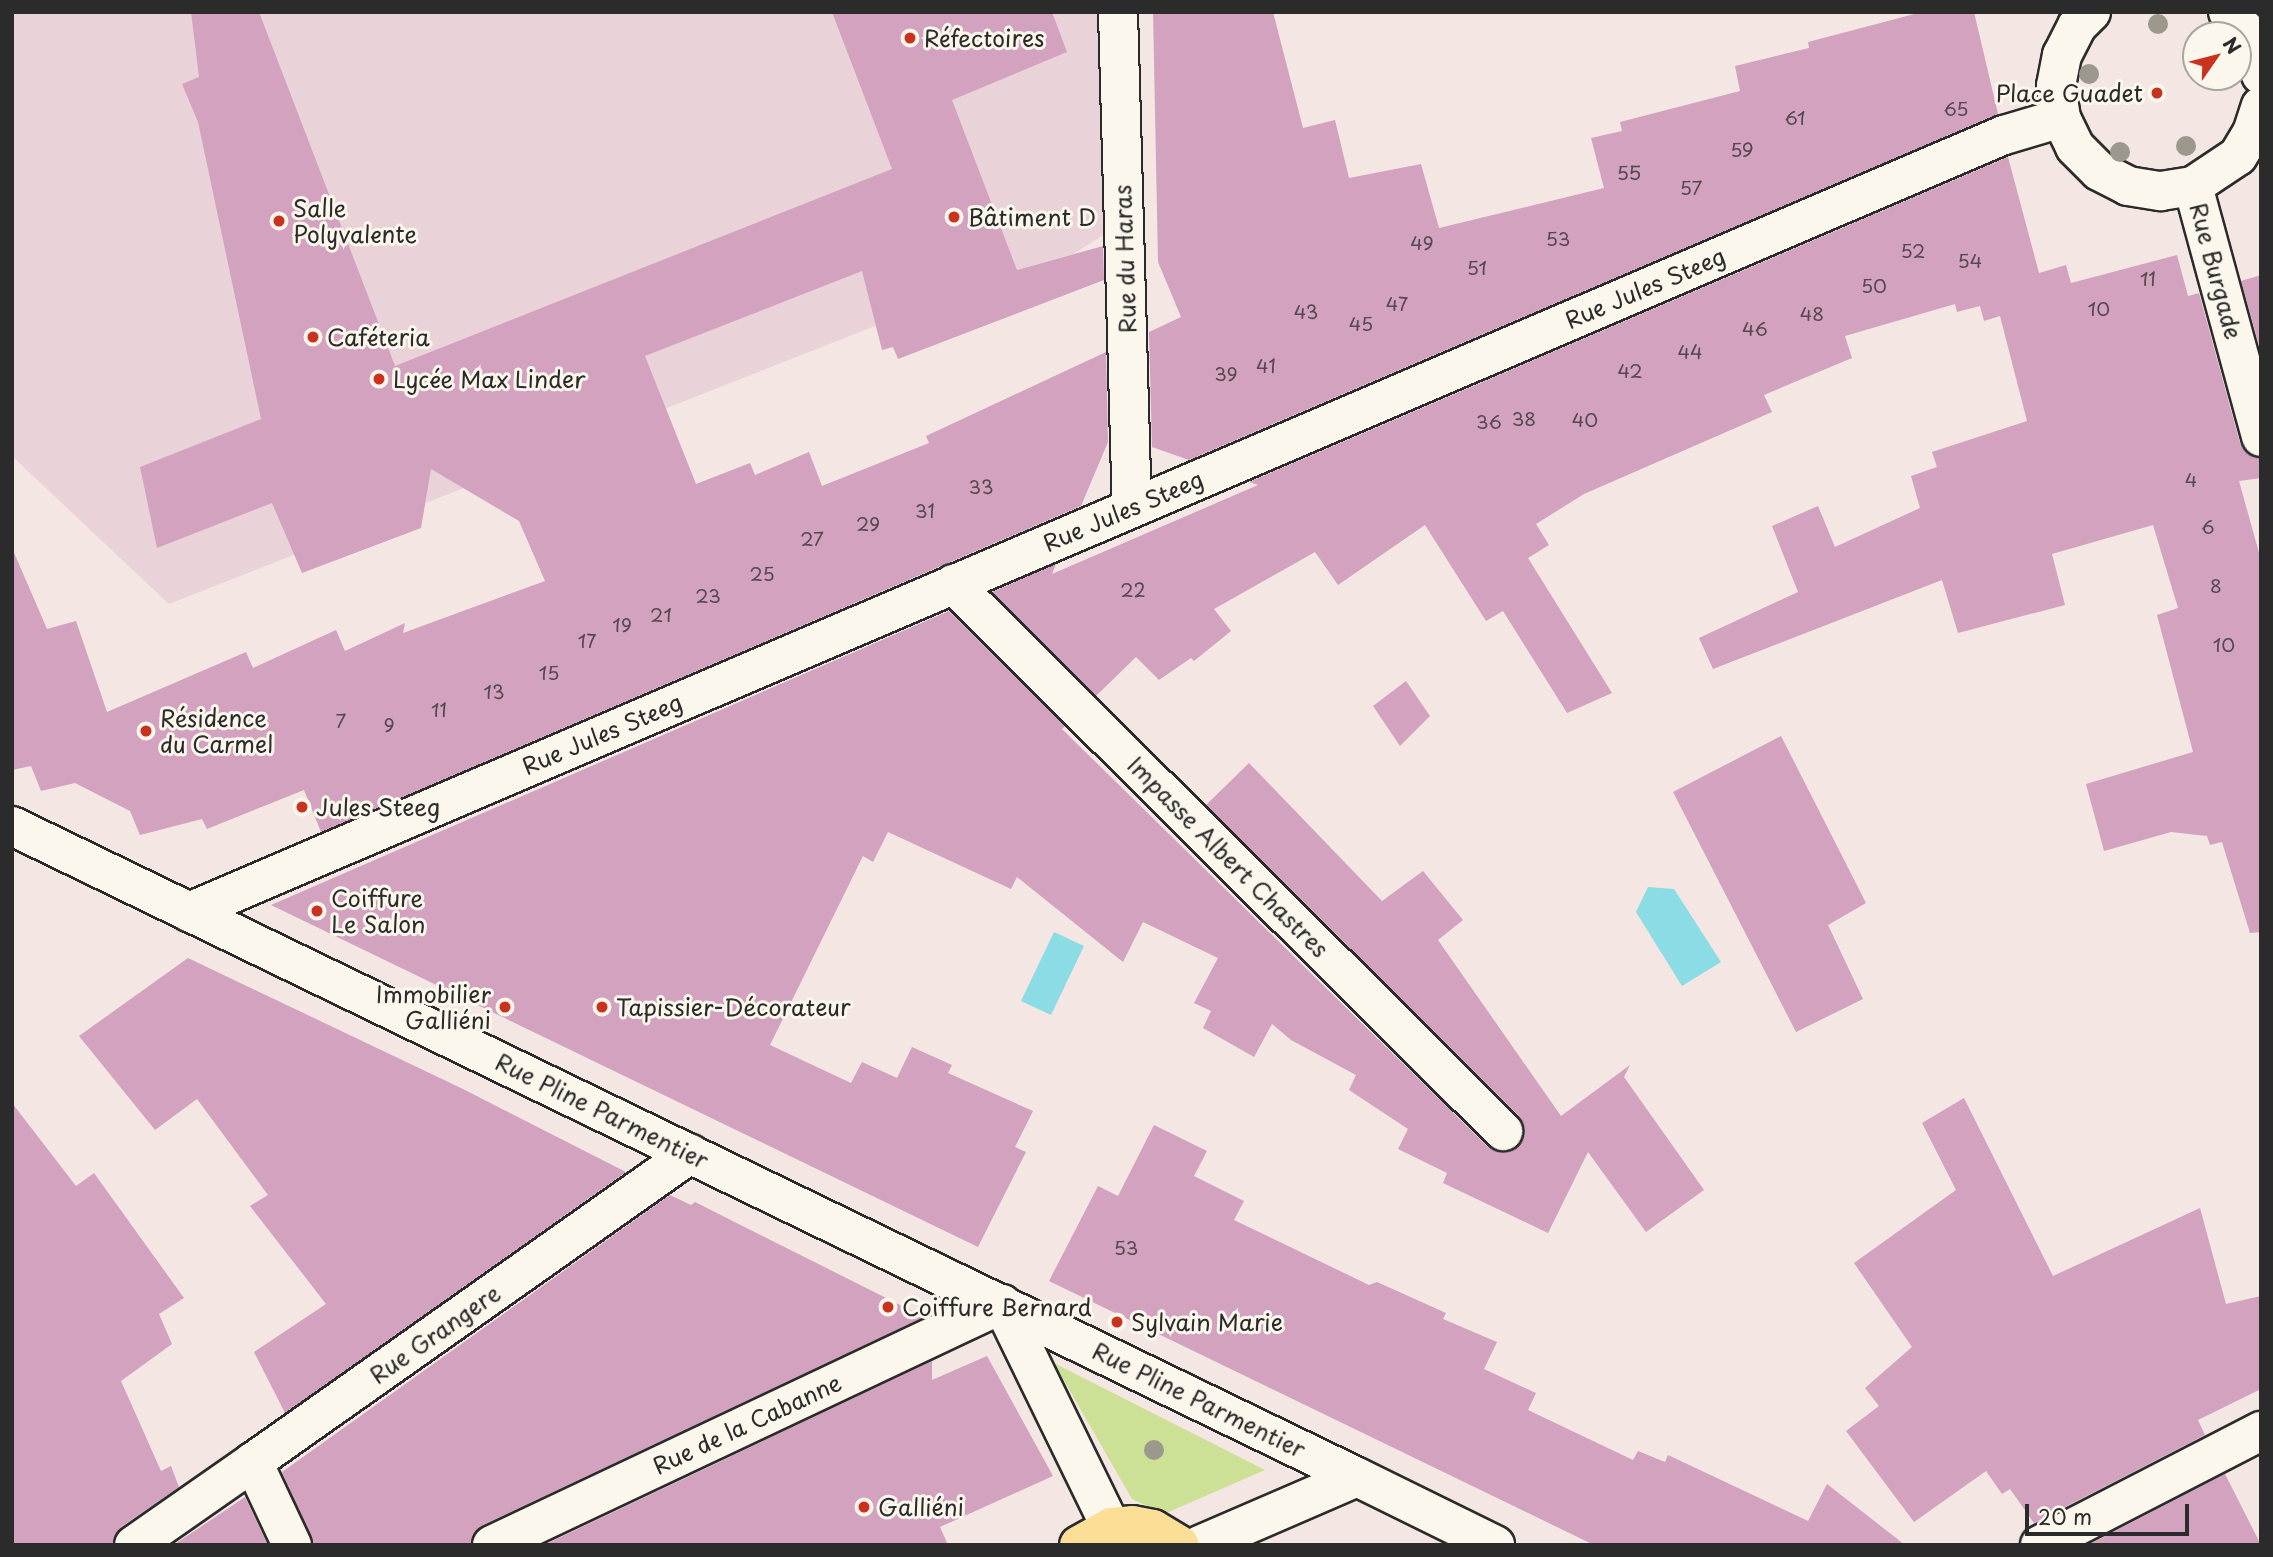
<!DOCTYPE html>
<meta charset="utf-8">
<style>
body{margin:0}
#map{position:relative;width:2273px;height:1557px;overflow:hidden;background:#f3e6e3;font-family:"Playpen Sans",sans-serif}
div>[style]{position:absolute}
.built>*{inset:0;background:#e9d2d8}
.green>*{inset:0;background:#cce196}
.water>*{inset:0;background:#8bdce4}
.building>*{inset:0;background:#d3a2bf}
.roads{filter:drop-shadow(2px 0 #2b2b2b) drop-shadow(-2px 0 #2b2b2b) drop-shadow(0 2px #2b2b2b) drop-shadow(0 -2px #2b2b2b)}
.minor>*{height:38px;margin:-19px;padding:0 19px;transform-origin:19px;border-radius:19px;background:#fbf7ec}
.major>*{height:38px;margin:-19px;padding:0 19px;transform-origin:19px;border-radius:19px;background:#fbdf96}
.trees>*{width:20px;height:20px;margin:-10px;border-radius:50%;background:#9b988d}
.dots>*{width:19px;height:19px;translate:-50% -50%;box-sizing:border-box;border:4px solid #fbf7ec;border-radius:50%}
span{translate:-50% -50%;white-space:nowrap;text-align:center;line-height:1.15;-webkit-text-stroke:6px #fbf7ec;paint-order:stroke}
.number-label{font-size:19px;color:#554950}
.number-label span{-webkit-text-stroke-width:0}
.poi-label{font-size:23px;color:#2b2b2b}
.left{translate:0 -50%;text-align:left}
.right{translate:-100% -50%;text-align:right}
.street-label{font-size:23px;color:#2b2b2b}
.frame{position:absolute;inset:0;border:14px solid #2b2b2b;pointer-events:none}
.north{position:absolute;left:2182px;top:21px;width:70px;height:70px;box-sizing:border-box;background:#fbf7ec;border:2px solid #a8a59f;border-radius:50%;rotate:55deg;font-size:19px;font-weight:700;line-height:28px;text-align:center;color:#2b2b2b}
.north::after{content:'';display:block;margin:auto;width:24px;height:32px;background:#c8321e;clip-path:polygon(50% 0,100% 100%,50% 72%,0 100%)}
.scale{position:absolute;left:2025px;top:1504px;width:164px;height:32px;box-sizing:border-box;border:4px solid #2b2b2b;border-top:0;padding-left:9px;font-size:21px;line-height:24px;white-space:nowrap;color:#2b2b2b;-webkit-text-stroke:5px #fbf7ec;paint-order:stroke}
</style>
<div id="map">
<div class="built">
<div style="clip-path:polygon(12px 12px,1100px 12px,1105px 234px,1073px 254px,1017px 270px,169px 604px,12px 456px)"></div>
</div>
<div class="green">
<div style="clip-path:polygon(1054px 1363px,1265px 1470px,1164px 1514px,1132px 1499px)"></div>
</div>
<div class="water">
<div style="clip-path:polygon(1648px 887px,1674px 889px,1721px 962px,1682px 986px,1636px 912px)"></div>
<div style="clip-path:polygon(1054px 932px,1084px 946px,1051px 1015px,1021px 1001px)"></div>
</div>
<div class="building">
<div style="clip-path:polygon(191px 12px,259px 12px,395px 366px,892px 169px,832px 12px,1052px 12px,1067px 52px,952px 100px,1017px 270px,1103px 246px,1104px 280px,898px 359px,893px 347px,882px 350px,862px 271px,645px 356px,696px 484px,750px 463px,755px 475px,809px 452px,822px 486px,929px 443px,926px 436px,1106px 352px,1108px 442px,1081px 506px,321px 832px,304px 790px,207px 829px,202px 819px,140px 835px,130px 811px,75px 783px,41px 791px,31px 766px,12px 770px,12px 548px,47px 629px,76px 621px,107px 712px,246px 652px,253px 668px,336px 630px,345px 651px,405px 623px,403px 633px,545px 581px,519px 521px,431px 469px,421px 528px,302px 573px,272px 503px,157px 548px,140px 467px,261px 419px,198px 122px,182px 84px,199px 77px)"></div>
<div style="clip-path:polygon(1153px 12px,1273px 12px,1303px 128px,1335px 120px,1349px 178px,1421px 164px,1439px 228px,1604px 188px,1591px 138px,1622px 131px,1620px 122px,1740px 91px,1735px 66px,1809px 48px,1808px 42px,1922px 12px,1974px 12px,1998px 114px,1189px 460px,1152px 447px,1149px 332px,1181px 317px,1158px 262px)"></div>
<div style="clip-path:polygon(2008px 157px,2039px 273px,2066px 265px,2071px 283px,2177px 255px,2188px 296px,2199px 293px,2240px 443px,2246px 453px,2261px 458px,2261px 478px,2239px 481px,2261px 560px,2261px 932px,2250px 933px,2222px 842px,2210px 845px,2207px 836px,2171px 832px,2104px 851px,2086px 784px,2193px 752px,2157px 615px,2178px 608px,2153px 525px,2052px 554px,2065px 605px,1958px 633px,1942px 580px,1713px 669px,1699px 638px,1798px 592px,1772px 526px,1818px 506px,1835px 547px,1920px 508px,1911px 476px,1937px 467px,1932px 452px,2027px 421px,2000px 316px,1984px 321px,1980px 306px,1957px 312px,1955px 304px,1845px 336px,1852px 358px,1764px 395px,1772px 412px,1584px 494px,1536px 524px,1549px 545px,1528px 558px,1612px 693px,1567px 713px,1503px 611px,1486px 621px,1425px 525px,1338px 585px,1315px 552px,1214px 609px,1231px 631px,1194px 661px,1191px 658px,1159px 680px,1136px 657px,1096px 696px,992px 592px,1056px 564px,1052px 574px,1258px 485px,1249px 482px)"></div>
<div style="clip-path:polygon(2261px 275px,2261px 352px,2241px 281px)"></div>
<div style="clip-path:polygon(949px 611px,1065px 726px,1062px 729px,1488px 1147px,1508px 1152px,1519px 1146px,1524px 1126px,1518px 1115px,1206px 805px,1249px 763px,1382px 901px,1423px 871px,1463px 920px,1438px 940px,1561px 1116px,1630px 1065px,1624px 1077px,1704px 1190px,1646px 1232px,1588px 1152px,1548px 1233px,1443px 1183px,1447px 1173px,1398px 1149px,1408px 1129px,1349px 1090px,1356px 1075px,1291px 1040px,1272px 1024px,1254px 1057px,1203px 1028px,1211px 1011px,1194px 1003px,1218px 958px,1143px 922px,1123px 962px,1017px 877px,1011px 889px,888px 832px,873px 862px,863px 856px,770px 1045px,851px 1083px,862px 1062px,897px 1078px,912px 1047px,952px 1065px,948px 1073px,1033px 1111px,1015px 1147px,1026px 1152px,978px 1247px,271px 905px)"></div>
<div style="clip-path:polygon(1406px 681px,1430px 716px,1400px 746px,1373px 706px)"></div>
<div style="clip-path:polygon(1781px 736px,1866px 903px,1828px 925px,1863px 999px,1796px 1032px,1673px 792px)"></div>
<div style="clip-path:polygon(188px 958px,463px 1089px,626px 1172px,285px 1413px,254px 1352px,326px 1304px,250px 1206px,268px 1195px,197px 1099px,155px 1130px,79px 1036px)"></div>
<div style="clip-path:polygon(1964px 1098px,2053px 1276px,2200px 1208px,2226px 1304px,2261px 1296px,2261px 1389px,2198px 1420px,2205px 1435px,2034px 1523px,2010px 1489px,2002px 1494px,1986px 1471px,1914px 1522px,1846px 1431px,1879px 1406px,1865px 1388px,1912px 1347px,1854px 1263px,1956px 1190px,1922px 1123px)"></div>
<div style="clip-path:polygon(12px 1103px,76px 1186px,94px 1173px,184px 1298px,159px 1314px,172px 1344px,121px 1381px,161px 1471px,171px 1466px,179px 1487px,121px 1527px,112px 1545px,12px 1545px)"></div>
<div style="clip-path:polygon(1154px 1125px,1207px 1151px,1194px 1176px,1244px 1201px,1234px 1220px,1369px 1285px,1377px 1282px,1446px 1313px,1443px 1319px,1497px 1342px,1484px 1369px,1536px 1393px,1528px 1410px,1633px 1460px,1638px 1451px,1665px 1462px,1668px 1455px,1808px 1521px,1827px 1484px,1905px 1545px,1594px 1545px,1049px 1281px,1098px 1186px,1118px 1196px)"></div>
<div style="clip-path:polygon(670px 1195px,691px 1205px,695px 1202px,924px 1317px,483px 1525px,470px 1545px,314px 1545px,282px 1472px)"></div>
<div style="clip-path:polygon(987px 1356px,1053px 1476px,940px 1527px,948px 1545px,544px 1545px,932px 1361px,932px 1380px)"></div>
<div style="clip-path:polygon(2225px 1474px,2261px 1545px,2088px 1545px)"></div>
<div style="clip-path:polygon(245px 1497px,268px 1545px,173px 1545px,196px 1530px)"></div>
</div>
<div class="roads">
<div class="minor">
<div style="left:1118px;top:12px;width:494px;rotate:88.4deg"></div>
<div style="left:2091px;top:12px;width:20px;rotate:135deg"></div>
<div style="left:2077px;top:26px;width:33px;rotate:117deg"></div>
<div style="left:2062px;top:55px;width:32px;rotate:101deg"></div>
<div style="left:2056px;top:86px;width:32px;rotate:81deg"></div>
<div style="left:2061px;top:118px;width:32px;rotate:64deg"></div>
<div style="left:2075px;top:147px;width:34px;rotate:45deg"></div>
<div style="left:2099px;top:171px;width:33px;rotate:27deg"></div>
<div style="left:2128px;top:186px;width:33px;rotate:9deg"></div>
<div style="left:2161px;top:191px;width:32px;rotate:-9deg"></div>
<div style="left:2193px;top:186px;width:54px;rotate:-33.7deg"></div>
<div style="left:2238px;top:156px;width:27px;rotate:-59deg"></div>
<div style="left:2252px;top:133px;width:28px;rotate:-72deg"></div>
<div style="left:2228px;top:12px;width:23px;rotate:47deg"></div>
<div style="left:2244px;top:29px;width:49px;rotate:69.7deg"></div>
<div style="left:2193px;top:186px;width:260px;rotate:74.8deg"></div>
<div style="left:953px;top:584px;width:776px;rotate:44.84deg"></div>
<div style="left:12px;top:826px;width:1494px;rotate:25.83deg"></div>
<div style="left:189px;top:912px;width:1974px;rotate:-23.18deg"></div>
<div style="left:2004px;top:135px;width:59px;rotate:-16.6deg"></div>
<div style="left:134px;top:1545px;width:145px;rotate:-34.9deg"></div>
<div style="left:292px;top:1545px;width:92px;rotate:-115.2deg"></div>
<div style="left:253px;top:1462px;width:535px;rotate:-35.18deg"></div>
<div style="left:492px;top:1545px;width:564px;rotate:-25.29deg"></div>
<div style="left:1002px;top:1304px;width:248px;rotate:64deg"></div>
<div style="left:1200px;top:1545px;width:171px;rotate:-23.4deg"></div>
<div style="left:1357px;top:1477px;width:154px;rotate:26.2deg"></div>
<div style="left:2040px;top:1545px;width:249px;rotate:-27.3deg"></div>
</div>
<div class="major">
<div style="left:1079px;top:1545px;width:37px;rotate:-29deg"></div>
<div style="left:1111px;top:1527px;width:21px;rotate:-5deg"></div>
<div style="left:1132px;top:1525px;width:21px;rotate:11deg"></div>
<div style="left:1153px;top:1529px;width:31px;rotate:31deg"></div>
</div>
</div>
<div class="trees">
<div style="left:2158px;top:24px"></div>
<div style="left:2089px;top:74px"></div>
<div style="left:2186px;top:146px"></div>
<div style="left:2120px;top:152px"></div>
<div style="left:1154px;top:1450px"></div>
</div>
<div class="dots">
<div style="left:910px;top:38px;background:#c8321e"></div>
<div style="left:2157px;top:93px;background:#c8321e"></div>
<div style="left:954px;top:217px;background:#c8321e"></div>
<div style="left:279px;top:221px;background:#c8321e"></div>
<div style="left:313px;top:337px;background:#c8321e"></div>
<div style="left:379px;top:379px;background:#c8321e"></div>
<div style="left:146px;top:731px;background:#c8321e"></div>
<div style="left:302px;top:807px;background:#c8321e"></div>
<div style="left:317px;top:911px;background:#c8321e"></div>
<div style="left:505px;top:1007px;background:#c8321e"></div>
<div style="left:602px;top:1007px;background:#c8321e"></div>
<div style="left:888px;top:1307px;background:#c8321e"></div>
<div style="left:1117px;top:1322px;background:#c8321e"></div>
<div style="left:864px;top:1507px;background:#c8321e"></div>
</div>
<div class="number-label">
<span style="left:1956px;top:109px">65</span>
<span style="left:1795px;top:118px">61</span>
<span style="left:1742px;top:150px">59</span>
<span style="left:1629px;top:173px">55</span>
<span style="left:1691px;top:188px">57</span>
<span style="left:1558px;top:239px">53</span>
<span style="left:1422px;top:243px">49</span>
<span style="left:1913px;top:251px">52</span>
<span style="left:1970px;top:261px">54</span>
<span style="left:1477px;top:268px">51</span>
<span style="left:2148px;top:279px">11</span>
<span style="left:1874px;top:286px">50</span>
<span style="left:1397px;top:304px">47</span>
<span style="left:2099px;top:309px">10</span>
<span style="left:1306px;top:312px">43</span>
<span style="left:1812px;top:314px">48</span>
<span style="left:1361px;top:324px">45</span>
<span style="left:1755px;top:329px">46</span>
<span style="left:1690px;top:352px">44</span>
<span style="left:1266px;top:366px">41</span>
<span style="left:1630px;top:371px">42</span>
<span style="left:1226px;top:374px">39</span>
<span style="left:1524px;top:419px">38</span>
<span style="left:1585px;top:420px">40</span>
<span style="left:1489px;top:422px">36</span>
<span style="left:2191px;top:480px">4</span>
<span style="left:981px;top:487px">33</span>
<span style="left:925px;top:511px">31</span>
<span style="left:868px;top:524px">29</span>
<span style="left:2208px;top:527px">6</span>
<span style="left:812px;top:539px">27</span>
<span style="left:762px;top:574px">25</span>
<span style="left:2216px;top:586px">8</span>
<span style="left:1133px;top:590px">22</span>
<span style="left:708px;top:596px">23</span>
<span style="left:661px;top:615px">21</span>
<span style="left:622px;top:625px">19</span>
<span style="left:587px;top:641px">17</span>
<span style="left:2224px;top:645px">10</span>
<span style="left:549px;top:673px">15</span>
<span style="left:494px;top:692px">13</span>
<span style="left:439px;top:710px">11</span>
<span style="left:341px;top:721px">7</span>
<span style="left:389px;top:725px">9</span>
<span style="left:1126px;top:1248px">53</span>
</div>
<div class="poi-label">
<span class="left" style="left:924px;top:38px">Réfectoires</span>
<span class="right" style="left:2143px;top:93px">Place Guadet</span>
<span class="left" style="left:293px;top:221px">Salle<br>Polyvalente</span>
<span class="left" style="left:968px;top:217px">Bâtiment D</span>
<span class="left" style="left:327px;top:337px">Caféteria</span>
<span class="left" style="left:393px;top:379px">Lycée Max Linder</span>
<span class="left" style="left:160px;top:731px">Résidence<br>du Carmel</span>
<span class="left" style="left:316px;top:807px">Jules Steeg</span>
<span class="left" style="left:331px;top:911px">Coiffure<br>Le Salon</span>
<span class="right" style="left:491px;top:1007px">Immobilier<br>Galliéni</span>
<span class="left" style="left:616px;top:1007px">Tapissier-Décorateur</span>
<span class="left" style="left:902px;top:1307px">Coiffure Bernard</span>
<span class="left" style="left:1131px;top:1322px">Sylvain Marie</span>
<span class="left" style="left:878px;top:1507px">Galliéni</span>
</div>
<div class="street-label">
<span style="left:1125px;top:259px;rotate:-92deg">Rue du Haras</span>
<span style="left:2216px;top:271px;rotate:75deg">Rue Burgade</span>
<span style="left:1645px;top:288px;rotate:-23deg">Rue Jules Steeg</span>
<span style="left:1123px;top:511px;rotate:-23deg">Rue Jules Steeg</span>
<span style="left:602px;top:734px;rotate:-23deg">Rue Jules Steeg</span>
<span style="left:1228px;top:857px;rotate:45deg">Impasse Albert Chastres</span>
<span style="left:602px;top:1111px;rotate:26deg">Rue Pline Parmentier</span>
<span style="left:435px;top:1334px;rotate:-35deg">Rue Grangere</span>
<span style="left:1199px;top:1400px;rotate:26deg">Rue Pline Parmentier</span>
<span style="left:747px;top:1424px;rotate:-25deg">Rue de la Cabanne</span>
</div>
<div class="frame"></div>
<div class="north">N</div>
<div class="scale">20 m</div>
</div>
